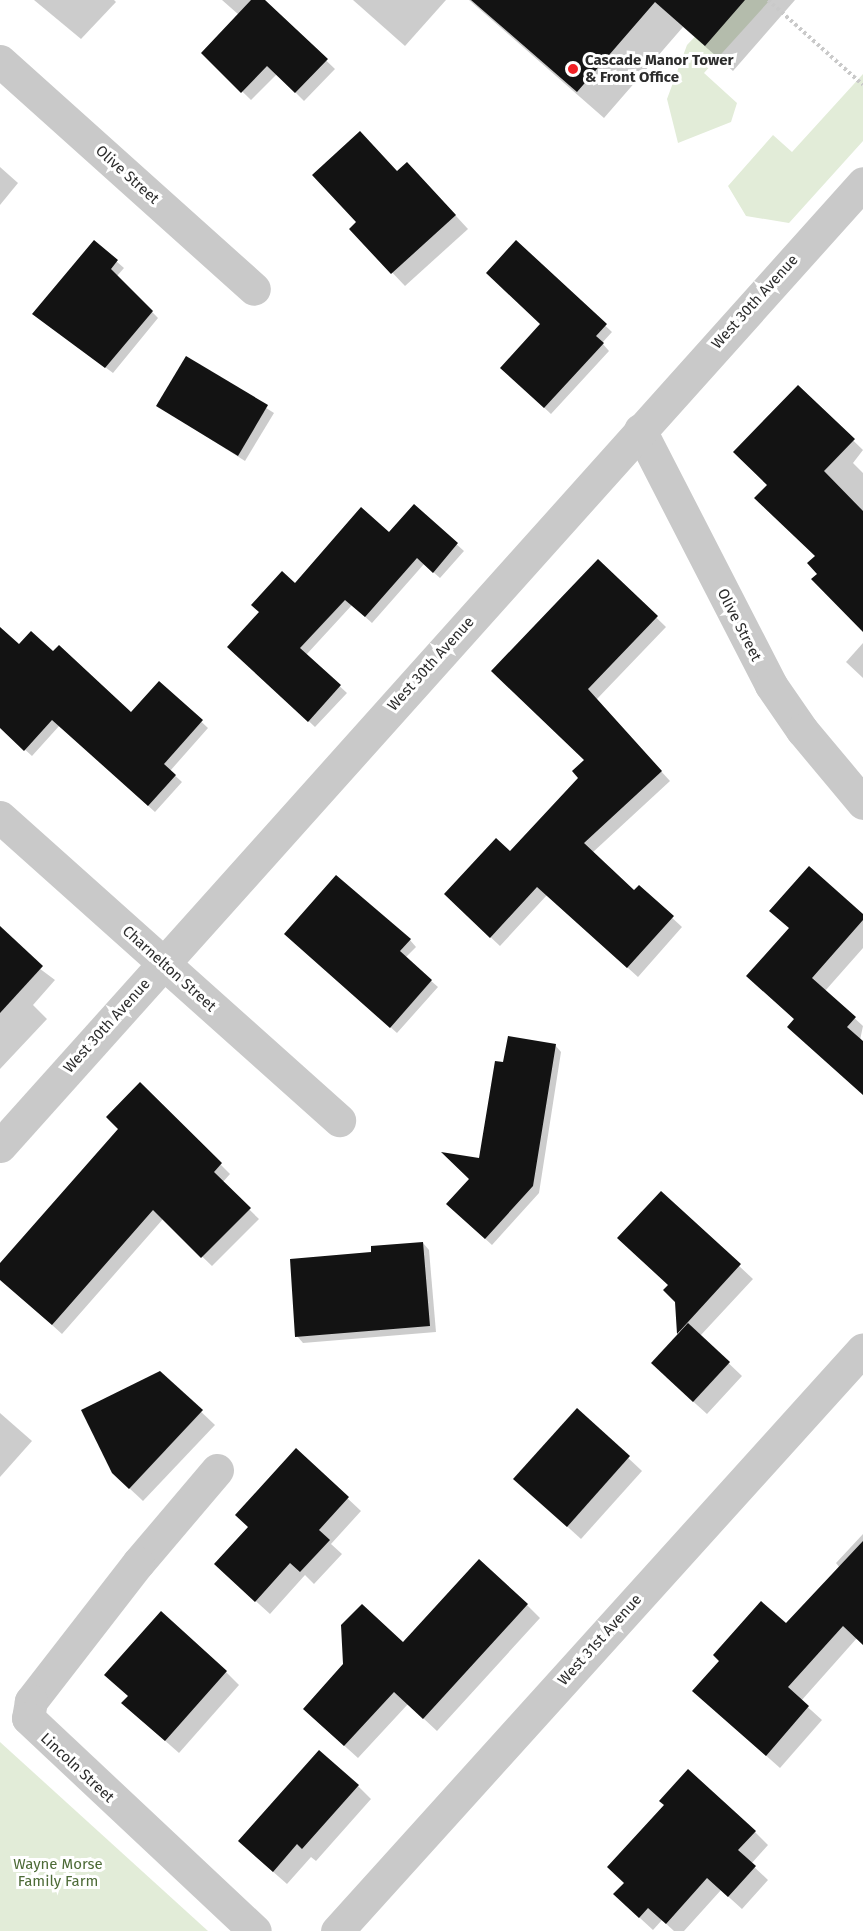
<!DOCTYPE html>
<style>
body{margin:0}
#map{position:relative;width:863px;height:1931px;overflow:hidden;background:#fff;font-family:"Fira Sans",sans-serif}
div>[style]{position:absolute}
.green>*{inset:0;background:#e2ecd8}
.shadow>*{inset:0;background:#0003}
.building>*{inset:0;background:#131313}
.path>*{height:4px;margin-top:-2px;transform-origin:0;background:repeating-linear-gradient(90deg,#c9c9c9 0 3px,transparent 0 6px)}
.minor>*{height:33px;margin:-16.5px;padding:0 16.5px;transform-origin:16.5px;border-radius:16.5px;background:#c9c9c9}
.dots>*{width:16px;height:16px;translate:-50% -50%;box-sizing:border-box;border:3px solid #fff;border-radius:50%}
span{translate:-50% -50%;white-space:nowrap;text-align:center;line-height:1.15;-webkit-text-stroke:6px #fff;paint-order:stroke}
.poi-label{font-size:15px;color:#2c2c2c;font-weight:700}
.left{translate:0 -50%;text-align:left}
.street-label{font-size:15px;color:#2c2c2c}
.park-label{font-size:15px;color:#4d6b37}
</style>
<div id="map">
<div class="green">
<div style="clip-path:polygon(730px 0,770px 0,704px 73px,737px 103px,731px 122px,678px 143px,667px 99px,687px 45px)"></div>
<div style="clip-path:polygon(863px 74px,863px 141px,789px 223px,746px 216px,728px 186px,773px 135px,792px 152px)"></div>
<div style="clip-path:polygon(0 1742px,208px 1931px,0 1931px)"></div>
</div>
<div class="shadow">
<div style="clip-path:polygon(34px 0,114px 0,116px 2px,81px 39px)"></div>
<div style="clip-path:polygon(222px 0,263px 0,335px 69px,304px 101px,277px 74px,251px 100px,203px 53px,239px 15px)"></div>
<div style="clip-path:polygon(353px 0,446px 0,405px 46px)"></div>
<div style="clip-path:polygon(469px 0,795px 0,733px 71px,683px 27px,604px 118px)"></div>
<div style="clip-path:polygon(0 167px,18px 183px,0 205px)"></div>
<div style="clip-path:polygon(398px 173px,420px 177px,468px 229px,405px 286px,351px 229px)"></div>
<div style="clip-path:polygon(94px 242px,124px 268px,117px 276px,158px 318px,113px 373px,34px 314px)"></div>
<div style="clip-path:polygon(516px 242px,612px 332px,602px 343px,609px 351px,551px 414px,508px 374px,542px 324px)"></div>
<div style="clip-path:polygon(187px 358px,274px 413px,245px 461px,158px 406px)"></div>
<div style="clip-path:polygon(798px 387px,863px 450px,853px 463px,863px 473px,863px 630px,820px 574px,817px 556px,769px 485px)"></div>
<div style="clip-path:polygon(414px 506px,464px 551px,440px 578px,424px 564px,372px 623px,352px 605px,306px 655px,347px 693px,315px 727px,236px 653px,295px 585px,389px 534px)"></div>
<div style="clip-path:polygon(598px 561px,666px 627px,596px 700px,670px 781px,592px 853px,634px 892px,639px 887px,682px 927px,638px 977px,547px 895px,500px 946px,455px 904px,510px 853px,580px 778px,586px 760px,493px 671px)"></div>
<div style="clip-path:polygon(0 629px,19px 646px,53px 653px,131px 715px,160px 683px,208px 728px,170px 771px,182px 782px,155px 812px,60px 725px,32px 756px,0 727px)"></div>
<div style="clip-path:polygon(863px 643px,863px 678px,846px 662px)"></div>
<div style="clip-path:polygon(863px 916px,863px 948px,825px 991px,863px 1026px,860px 1040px,863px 1043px,863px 1094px,795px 1020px,762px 989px)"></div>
<div style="clip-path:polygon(0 939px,55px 980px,33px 1005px,47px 1019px,0 1069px)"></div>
<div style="clip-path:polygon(410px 940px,416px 947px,405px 958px,438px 987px,397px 1033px,293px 941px)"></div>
<div style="clip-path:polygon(555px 1045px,561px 1052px,539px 1193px,492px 1245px,455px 1211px,480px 1160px,504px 1064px)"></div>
<div style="clip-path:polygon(140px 1084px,230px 1174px,222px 1183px,259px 1219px,212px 1266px,163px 1219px,62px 1334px,0 1278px,0 1266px,120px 1129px)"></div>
<div style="clip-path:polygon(661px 1193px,753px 1279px,700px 1336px,742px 1376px,707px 1414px,666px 1377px,680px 1335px,677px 1302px,669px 1285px)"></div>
<div style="clip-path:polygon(423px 1243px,429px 1250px,436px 1332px,303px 1343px,297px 1336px,373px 1253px)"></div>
<div style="clip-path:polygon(160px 1373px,215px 1425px,143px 1501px,127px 1486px)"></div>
<div style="clip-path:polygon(577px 1410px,642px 1471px,581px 1539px,515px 1479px)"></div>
<div style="clip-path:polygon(0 1413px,32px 1441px,0 1477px)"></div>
<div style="clip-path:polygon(296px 1450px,361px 1511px,331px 1544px,342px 1554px,314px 1584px,305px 1575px,270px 1614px,229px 1577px,250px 1527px)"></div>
<div style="clip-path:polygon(863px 1534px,863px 1644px,857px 1638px,801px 1701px,822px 1720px,780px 1768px,708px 1704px,840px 1568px,836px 1563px)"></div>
<div style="clip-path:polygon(527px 1605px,540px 1618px,437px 1731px,408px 1704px,358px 1758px,318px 1722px,404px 1644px)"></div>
<div style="clip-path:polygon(226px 1672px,239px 1685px,179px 1753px,137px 1716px,129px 1697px)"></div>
<div style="clip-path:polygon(358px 1786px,371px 1799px,316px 1861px,311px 1857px,287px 1884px,253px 1854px)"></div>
<div style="clip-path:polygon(755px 1832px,768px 1845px,751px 1864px,768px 1880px,742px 1909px,721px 1890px,684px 1931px,674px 1931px,662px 1920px,653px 1930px,628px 1907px)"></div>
</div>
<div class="building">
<div style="clip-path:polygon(251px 0,265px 0,328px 59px,295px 93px,267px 66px,241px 93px,201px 53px)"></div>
<div style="clip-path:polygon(471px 0,745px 0,705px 46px,655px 2px,577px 92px)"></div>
<div style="clip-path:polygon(360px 131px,397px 171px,407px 162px,456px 215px,391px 274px,349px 229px,356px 222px,312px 175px)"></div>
<div style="clip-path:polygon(94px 240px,118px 260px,111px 269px,153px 311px,105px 368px,32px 314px)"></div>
<div style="clip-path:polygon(516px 240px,607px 324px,596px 336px,604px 343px,544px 408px,500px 368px,540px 324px,486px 273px)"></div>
<div style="clip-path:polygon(186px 356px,268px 405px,238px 456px,156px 406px)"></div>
<div style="clip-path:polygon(798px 385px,855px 439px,824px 471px,863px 511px,863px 632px,811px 579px,817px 574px,807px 563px,815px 556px,754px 498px,767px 485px,733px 452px)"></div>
<div style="clip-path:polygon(414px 504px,458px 543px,433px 573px,417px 558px,365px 617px,345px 600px,300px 648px,341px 685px,308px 722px,227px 647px,259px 612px,251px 605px,282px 571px,295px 583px,361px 507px,389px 532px)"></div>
<div style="clip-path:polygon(598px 559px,658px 616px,588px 689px,662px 771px,584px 843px,634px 890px,639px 885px,674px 916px,627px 968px,537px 887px,490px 938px,444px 894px,496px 838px,510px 851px,578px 778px,572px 771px,584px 760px,491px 671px)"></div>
<div style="clip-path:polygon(0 627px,19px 644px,31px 631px,53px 651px,59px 645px,131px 712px,159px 681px,203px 720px,164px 764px,176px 775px,148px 806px,52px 720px,24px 751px,0 728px)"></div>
<div style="clip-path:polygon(809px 866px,863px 914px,863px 920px,812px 978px,856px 1017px,847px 1027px,863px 1041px,863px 1095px,787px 1027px,794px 1019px,746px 976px,789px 928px,769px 911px)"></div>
<div style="clip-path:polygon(336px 875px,411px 939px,400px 951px,432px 980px,390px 1028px,284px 934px)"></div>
<div style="clip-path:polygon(0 926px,43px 966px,0 1013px)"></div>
<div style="clip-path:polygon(508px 1036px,556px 1044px,533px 1186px,485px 1239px,446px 1204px,469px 1179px,441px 1152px,479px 1158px,495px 1061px,503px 1062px)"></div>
<div style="clip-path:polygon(140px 1082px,222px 1163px,214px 1172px,251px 1208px,201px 1258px,153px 1210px,52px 1325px,0 1280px,0 1263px,118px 1129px,106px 1117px)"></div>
<div style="clip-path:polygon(661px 1191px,741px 1264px,677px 1334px,675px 1302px,663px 1290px,668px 1285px,617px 1238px)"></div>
<div style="clip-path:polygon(423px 1242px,430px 1326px,295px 1337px,290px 1259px,371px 1252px,371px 1246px)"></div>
<div style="clip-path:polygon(688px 1323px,730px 1362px,693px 1402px,651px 1363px)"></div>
<div style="clip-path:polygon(160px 1371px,203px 1410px,129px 1489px,112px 1473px,81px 1410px)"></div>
<div style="clip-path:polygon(577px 1408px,630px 1456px,567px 1527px,513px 1479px)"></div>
<div style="clip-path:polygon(296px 1448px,349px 1497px,319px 1530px,330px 1540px,300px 1572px,290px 1563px,255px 1602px,214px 1564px,248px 1527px,235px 1515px)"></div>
<div style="clip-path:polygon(863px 1541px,863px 1645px,843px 1626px,788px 1687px,809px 1706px,766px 1756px,692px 1691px,719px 1661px,713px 1655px,761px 1601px,786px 1623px)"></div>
<div style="clip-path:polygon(479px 1559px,528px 1604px,423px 1719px,394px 1692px,344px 1746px,303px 1709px,343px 1664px,341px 1625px,362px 1604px,403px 1642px)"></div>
<div style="clip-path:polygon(161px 1611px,227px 1671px,165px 1741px,121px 1703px,128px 1696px,104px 1675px)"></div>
<div style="clip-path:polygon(319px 1750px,359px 1785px,302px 1849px,297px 1844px,273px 1872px,238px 1841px)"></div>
<div style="clip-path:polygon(688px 1769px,756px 1831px,738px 1850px,756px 1866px,728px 1897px,707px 1878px,666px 1924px,648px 1908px,639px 1918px,613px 1894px,624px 1883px,607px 1867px,664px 1805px,659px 1801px)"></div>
</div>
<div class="path">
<div style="left:768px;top:0;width:127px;rotate:41.8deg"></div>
</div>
<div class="minor">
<div style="left:0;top:61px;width:341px;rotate:41.9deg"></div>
<div style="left:640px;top:430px;width:287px;rotate:62.8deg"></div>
<div style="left:771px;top:685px;width:55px;rotate:55.4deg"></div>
<div style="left:802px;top:730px;width:95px;rotate:50.1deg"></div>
<div style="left:0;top:817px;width:455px;rotate:41.8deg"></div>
<div style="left:0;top:1146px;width:1293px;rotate:-48.13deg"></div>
<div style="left:217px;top:1470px;width:122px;rotate:130.3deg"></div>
<div style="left:138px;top:1563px;width:175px;rotate:127.8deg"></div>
<div style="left:31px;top:1701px;width:17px;rotate:100deg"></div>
<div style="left:28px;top:1718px;width:311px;rotate:43.2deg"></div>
<div style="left:337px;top:1931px;width:784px;rotate:-47.89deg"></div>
</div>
<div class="dots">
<div style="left:573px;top:69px;background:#f12126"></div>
</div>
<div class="poi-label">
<span class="left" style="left:585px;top:69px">Cascade Manor Tower<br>&amp; Front Office</span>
</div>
<div class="street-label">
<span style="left:127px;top:175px;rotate:42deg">Olive Street</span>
<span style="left:755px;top:302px;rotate:-48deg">West 30th Avenue</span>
<span style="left:739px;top:625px;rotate:63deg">Olive Street</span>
<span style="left:431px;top:664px;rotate:-48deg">West 30th Avenue</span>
<span style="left:169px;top:969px;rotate:42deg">Charnelton Street</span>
<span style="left:107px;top:1026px;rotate:-48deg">West 30th Avenue</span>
<span style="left:600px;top:1640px;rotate:-48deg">West 31st Avenue</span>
<span style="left:77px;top:1768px;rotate:43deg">Lincoln Street</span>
</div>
<div class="park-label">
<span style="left:58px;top:1873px">Wayne Morse<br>Family Farm</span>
</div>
</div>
